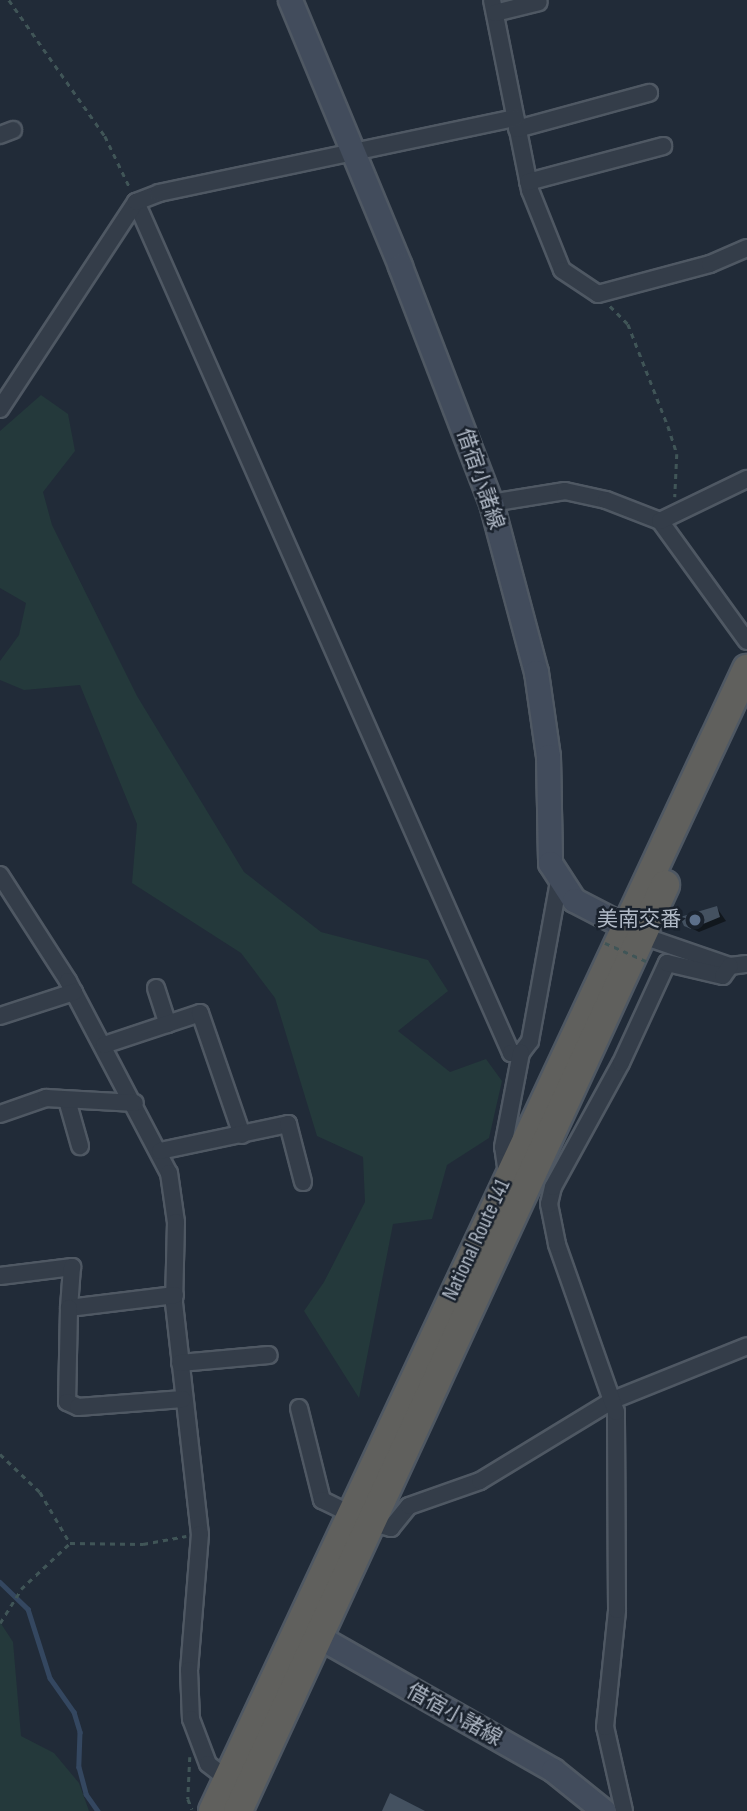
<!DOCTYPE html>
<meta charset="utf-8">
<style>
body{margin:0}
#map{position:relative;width:747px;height:1811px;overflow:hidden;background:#212b38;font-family:"Sofia Sans Condensed","Noto Sans JP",sans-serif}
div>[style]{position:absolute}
.green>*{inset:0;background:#24393b}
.shadow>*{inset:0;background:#0007}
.stream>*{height:4.5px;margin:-2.25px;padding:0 2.25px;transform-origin:2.25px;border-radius:2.25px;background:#344760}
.building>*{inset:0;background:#445160}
.path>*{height:2.5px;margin-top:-1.25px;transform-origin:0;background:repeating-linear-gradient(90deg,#405557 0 5px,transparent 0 10px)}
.roads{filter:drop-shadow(2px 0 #4f5863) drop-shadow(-2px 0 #4f5863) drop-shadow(0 2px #4f5863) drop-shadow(0 -2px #4f5863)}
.minor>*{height:16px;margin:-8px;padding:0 8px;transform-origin:8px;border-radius:8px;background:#343d49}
.secondary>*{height:23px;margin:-11.5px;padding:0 11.5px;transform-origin:11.5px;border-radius:11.5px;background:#424c5c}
.trunk>*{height:28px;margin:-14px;padding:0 14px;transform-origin:14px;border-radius:14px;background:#60605d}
.path-bridge>*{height:2.5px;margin-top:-1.25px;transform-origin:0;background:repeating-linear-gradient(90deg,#405557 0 5px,transparent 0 10px)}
.dots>*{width:19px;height:19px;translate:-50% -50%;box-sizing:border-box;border:4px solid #1a222d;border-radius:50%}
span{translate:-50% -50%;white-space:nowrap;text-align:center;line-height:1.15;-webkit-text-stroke:5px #1a222d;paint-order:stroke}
.street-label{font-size:21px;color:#afb8c5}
.poi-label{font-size:21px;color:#afb8c5}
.right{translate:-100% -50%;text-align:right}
</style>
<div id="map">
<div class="green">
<div style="clip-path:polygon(41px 395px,68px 414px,75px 451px,43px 492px,52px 525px,137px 696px,244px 872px,321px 932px,428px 960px,448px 991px,398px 1031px,450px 1072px,486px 1059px,502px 1081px,489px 1138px,447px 1165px,432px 1219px,393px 1224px,359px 1398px,304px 1311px,324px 1282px,365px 1202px,363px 1157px,317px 1136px,275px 998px,241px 953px,132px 883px,137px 824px,80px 685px,24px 690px,0 680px,0 661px,19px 635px,26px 603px,0 588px,0 431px)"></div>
<div style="clip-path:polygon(0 1622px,13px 1642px,21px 1736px,54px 1753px,79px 1783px,89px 1811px,0 1811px)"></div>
</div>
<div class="shadow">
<div style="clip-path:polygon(717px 908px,726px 921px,699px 932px,685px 925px)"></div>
</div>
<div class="stream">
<div style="left:0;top:1582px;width:39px;rotate:44deg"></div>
<div style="left:28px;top:1609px;width:72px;rotate:72.3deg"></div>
<div style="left:50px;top:1678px;width:42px;rotate:54.8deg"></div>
<div style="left:74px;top:1712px;width:21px;rotate:73deg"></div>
<div style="left:80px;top:1732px;width:35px;rotate:92deg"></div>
<div style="left:79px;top:1767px;width:28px;rotate:75deg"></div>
<div style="left:86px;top:1794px;width:21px;rotate:55deg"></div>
</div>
<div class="building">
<div style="clip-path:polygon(717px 906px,720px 917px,691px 929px,684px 926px,680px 917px)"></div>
<div style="clip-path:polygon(390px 1793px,425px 1811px,382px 1811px)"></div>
</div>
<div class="path">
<div style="left:9px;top:0;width:166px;rotate:54.8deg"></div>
<div style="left:105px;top:136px;width:58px;rotate:64.3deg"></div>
<div style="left:610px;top:306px;width:25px;rotate:45deg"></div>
<div style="left:628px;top:324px;width:110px;rotate:68.6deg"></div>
<div style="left:668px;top:426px;width:29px;rotate:72deg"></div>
<div style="left:677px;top:454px;width:43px;rotate:92.7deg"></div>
<div style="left:0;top:1454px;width:55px;rotate:43.5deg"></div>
<div style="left:40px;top:1492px;width:59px;rotate:59.5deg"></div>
<div style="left:0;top:1623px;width:40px;rotate:-58deg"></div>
<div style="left:21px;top:1589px;width:67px;rotate:-43.2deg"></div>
<div style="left:70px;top:1543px;width:73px;rotate:0.8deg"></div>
<div style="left:143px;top:1544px;width:44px;rotate:-10.5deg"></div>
<div style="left:190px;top:1757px;width:42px;rotate:92.7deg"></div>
<div style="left:188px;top:1799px;width:11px;rotate:68deg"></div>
</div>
<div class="roads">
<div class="minor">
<div style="left:492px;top:0;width:194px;rotate:78.7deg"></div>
<div style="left:530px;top:190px;width:86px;rotate:68.2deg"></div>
<div style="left:562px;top:270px;width:43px;rotate:33.7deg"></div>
<div style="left:598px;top:294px;width:116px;rotate:-15deg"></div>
<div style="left:710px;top:264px;width:40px;rotate:-23.4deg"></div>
<div style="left:495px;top:13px;width:45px;rotate:-14deg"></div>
<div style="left:517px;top:129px;width:137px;rotate:-15.3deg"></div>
<div style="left:0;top:135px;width:14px;rotate:-21deg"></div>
<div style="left:528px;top:182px;width:140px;rotate:-14.9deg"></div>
<div style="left:136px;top:202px;width:930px;rotate:66.22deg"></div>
<div style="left:511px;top:1053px;width:10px"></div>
<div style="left:521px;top:1053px;width:15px;rotate:-53deg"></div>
<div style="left:530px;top:1041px;width:163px;rotate:-79.7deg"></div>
<div style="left:0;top:409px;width:248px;rotate:-56.7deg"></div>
<div style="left:136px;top:202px;width:25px;rotate:-21deg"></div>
<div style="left:159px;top:193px;width:364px;rotate:-11.9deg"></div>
<div style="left:491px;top:503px;width:75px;rotate:-9.2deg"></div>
<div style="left:565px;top:491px;width:42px;rotate:12.4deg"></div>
<div style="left:606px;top:500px;width:58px;rotate:21.3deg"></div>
<div style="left:660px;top:521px;width:148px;rotate:54.1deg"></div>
<div style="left:660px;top:521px;width:97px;rotate:-25.8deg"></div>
<div style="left:0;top:875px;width:126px;rotate:57.3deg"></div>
<div style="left:68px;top:981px;width:217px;rotate:62.3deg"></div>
<div style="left:169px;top:1173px;width:49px;rotate:81.9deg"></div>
<div style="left:176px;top:1222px;width:81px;rotate:91.4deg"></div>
<div style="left:174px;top:1303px;width:232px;rotate:83.6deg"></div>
<div style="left:200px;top:1534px;width:136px;rotate:94.6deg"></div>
<div style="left:189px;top:1670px;width:49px;rotate:87.7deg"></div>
<div style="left:191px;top:1719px;width:48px;rotate:69.3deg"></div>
<div style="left:208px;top:1764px;width:24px;rotate:38deg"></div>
<div style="left:643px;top:936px;width:92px;rotate:19deg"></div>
<div style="left:730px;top:966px;width:17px;rotate:-7deg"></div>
<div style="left:156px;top:988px;width:38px;rotate:72deg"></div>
<div style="left:0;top:1016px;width:78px;rotate:-18deg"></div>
<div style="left:104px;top:1045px;width:101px;rotate:-18.4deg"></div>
<div style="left:200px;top:1013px;width:129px;rotate:71deg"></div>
<div style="left:67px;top:1100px;width:48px;rotate:74.2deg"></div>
<div style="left:0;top:1114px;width:49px;rotate:-19.2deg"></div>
<div style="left:46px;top:1098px;width:89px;rotate:3.2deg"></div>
<div style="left:160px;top:1151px;width:131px;rotate:-11.9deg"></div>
<div style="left:288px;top:1124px;width:60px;rotate:75.5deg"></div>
<div style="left:507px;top:1174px;width:27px;rotate:-98deg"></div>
<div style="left:503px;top:1147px;width:96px;rotate:-79.2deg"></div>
<div style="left:0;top:1276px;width:73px;rotate:-7.1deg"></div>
<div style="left:72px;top:1267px;width:41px;rotate:94.2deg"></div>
<div style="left:175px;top:1295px;width:107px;rotate:173deg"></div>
<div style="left:69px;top:1308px;width:94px;rotate:91.2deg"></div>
<div style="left:67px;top:1402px;width:12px;rotate:24deg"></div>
<div style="left:78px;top:1407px;width:105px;rotate:-4.4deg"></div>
<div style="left:180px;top:1363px;width:89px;rotate:-5.1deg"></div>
<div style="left:299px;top:1408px;width:95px;rotate:76deg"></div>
<div style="left:322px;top:1500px;width:30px;rotate:26deg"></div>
<div style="left:370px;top:1522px;width:22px;rotate:16deg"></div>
<div style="left:391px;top:1528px;width:28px;rotate:-51deg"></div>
<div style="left:409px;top:1506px;width:75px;rotate:-19.4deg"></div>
<div style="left:480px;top:1481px;width:156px;rotate:-31.3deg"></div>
<div style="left:613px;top:1400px;width:144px;rotate:-21.9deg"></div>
<div style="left:624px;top:1811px;width:86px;rotate:-102.7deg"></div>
<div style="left:605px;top:1727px;width:118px;rotate:-84.1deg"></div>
<div style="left:617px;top:1610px;width:198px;rotate:-90.3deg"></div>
<div style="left:616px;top:1412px;width:178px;rotate:-109.4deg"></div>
<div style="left:557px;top:1244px;width:41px;rotate:-101.3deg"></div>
<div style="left:549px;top:1204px;width:17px;rotate:-77deg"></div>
<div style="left:553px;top:1187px;width:141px;rotate:-61.3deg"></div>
<div style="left:621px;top:1063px;width:110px;rotate:-65.3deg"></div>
<div style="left:667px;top:963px;width:57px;rotate:13.1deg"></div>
<div style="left:723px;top:976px;width:12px;rotate:-55deg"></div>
</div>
<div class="secondary">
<div style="left:290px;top:0;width:288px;rotate:67.5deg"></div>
<div style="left:400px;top:266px;width:254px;rotate:69deg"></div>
<div style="left:491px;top:503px;width:175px;rotate:75.1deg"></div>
<div style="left:536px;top:672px;width:85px;rotate:81.9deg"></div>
<div style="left:548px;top:756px;width:107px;rotate:88.9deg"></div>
<div style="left:550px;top:863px;width:44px;rotate:57deg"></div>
<div style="left:574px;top:900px;width:74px;rotate:27.3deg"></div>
<div style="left:305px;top:1629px;width:285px;rotate:29.6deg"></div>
<div style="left:553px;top:1770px;width:65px;rotate:38.8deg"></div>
</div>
<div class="trunk">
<div style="left:213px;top:1811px;width:1261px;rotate:-64.94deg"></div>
<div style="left:238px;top:1811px;width:1020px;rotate:-65.24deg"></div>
</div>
</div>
<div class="path-bridge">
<div style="left:605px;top:943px;width:45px;rotate:23.7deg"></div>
</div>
<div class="dots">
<div style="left:695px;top:920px;background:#5c6f8a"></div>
</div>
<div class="street-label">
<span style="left:480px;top:479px;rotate:71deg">借宿小諸線</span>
<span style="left:477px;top:1240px;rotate:-65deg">National Route 141</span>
<span style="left:454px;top:1715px;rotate:29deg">借宿小諸線</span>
</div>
<div class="poi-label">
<span class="right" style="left:681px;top:920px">美南交番</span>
</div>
</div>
